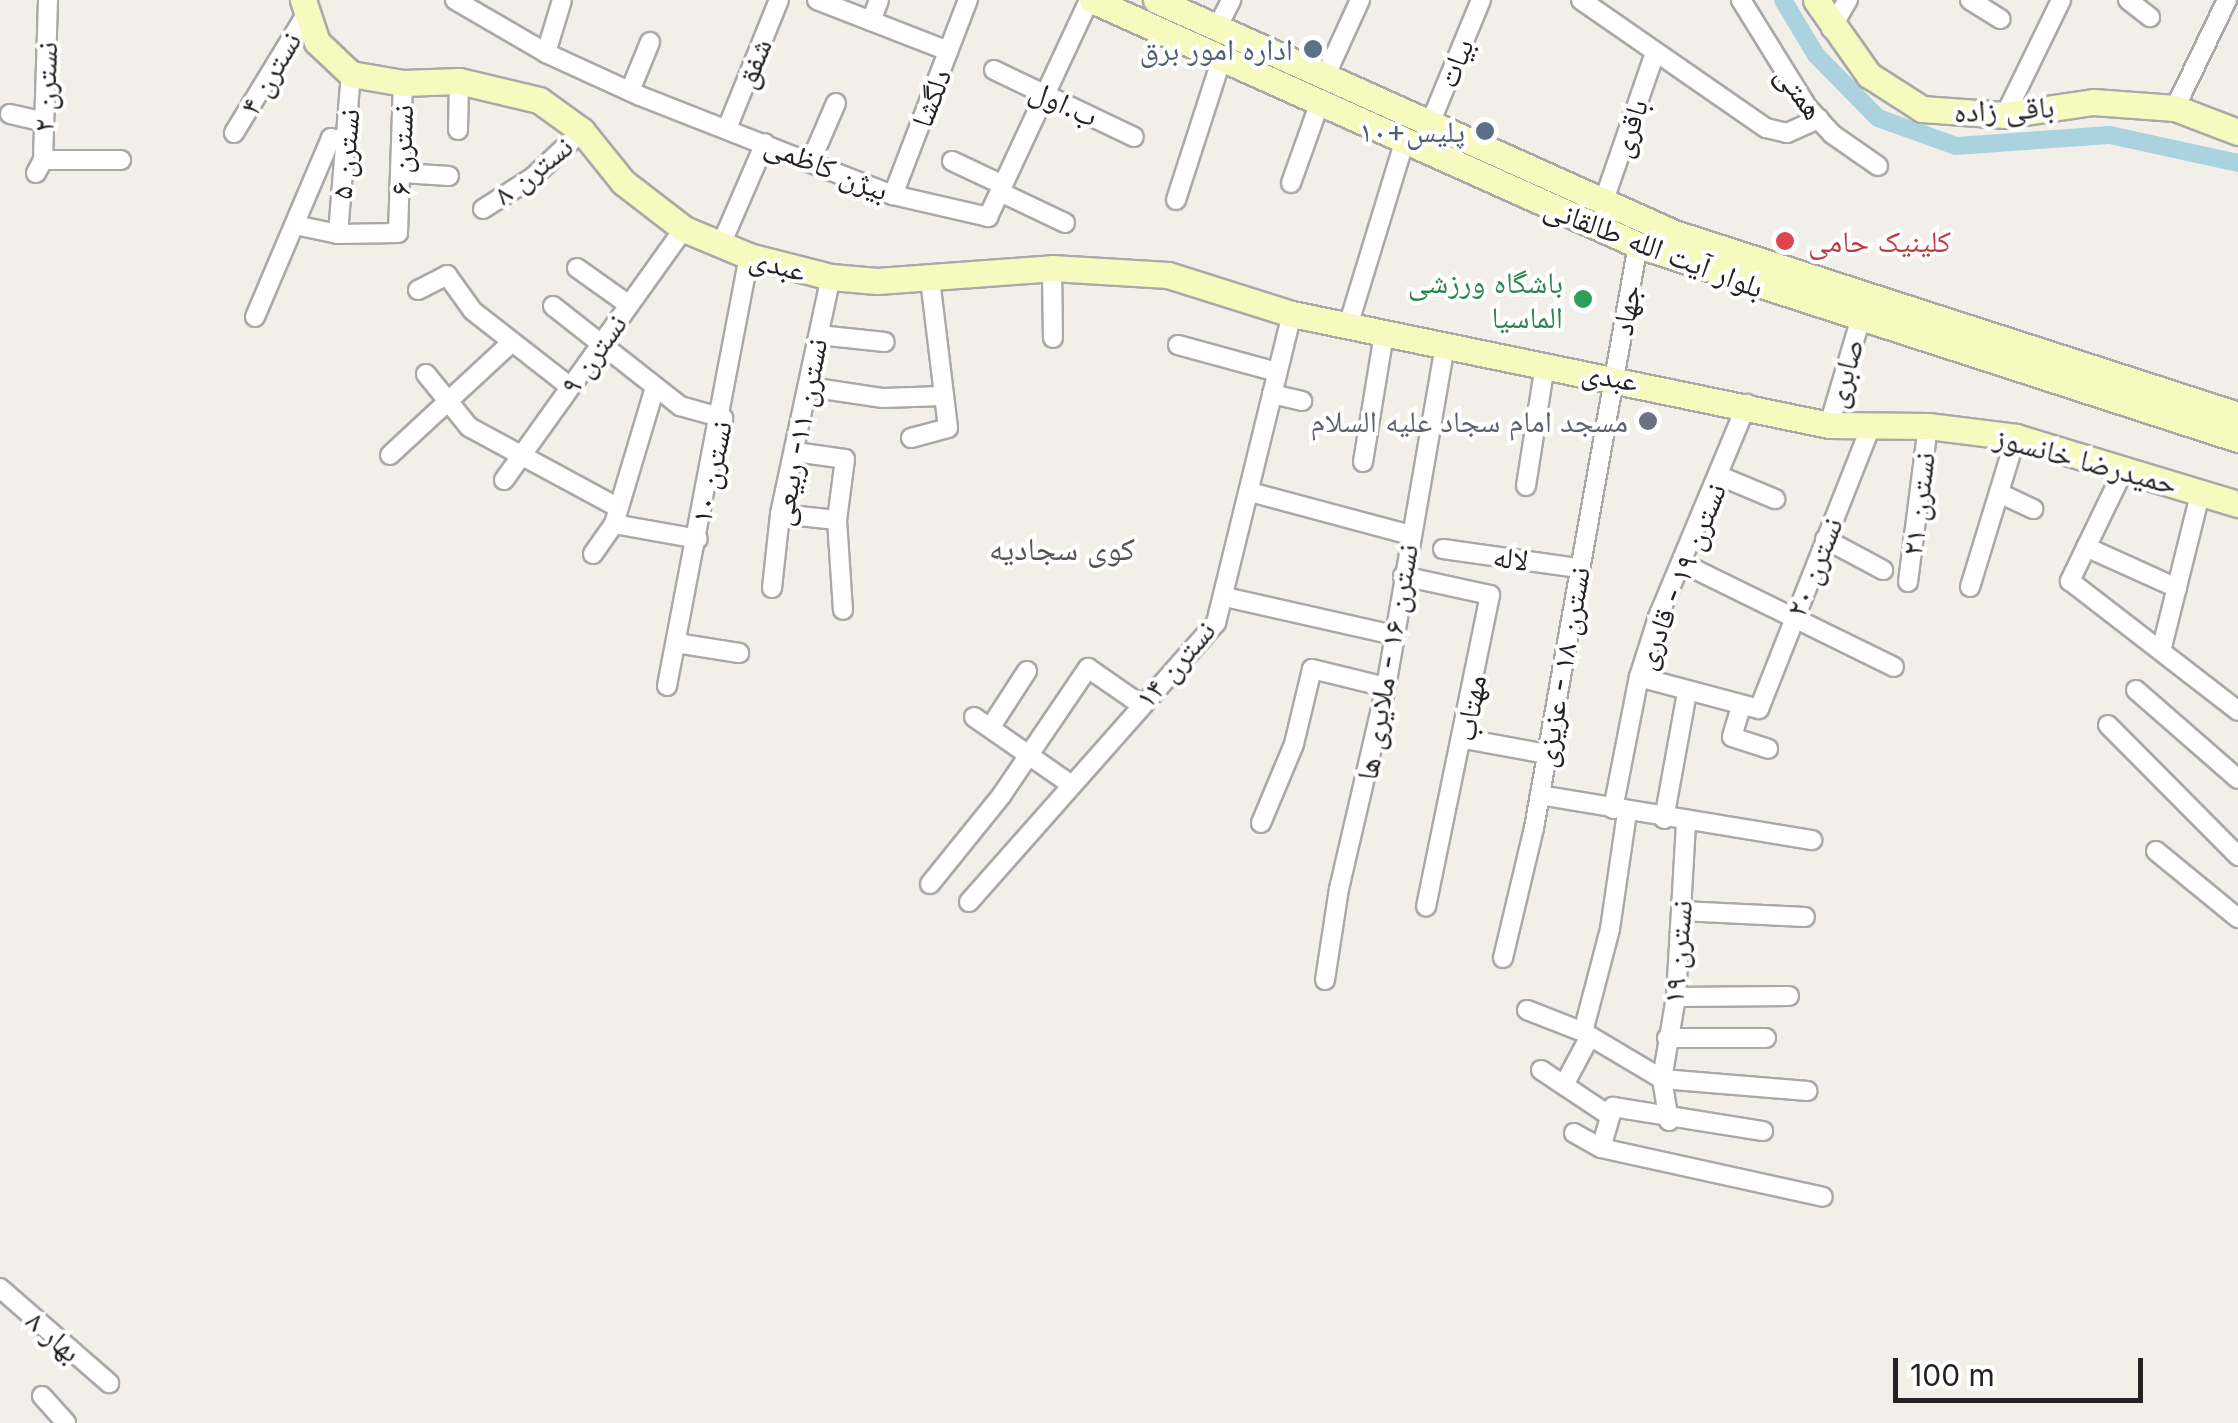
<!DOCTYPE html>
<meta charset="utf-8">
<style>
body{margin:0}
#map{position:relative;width:2238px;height:1423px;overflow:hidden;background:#f2efe9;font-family:Inter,"Noto Naskh Arabic",sans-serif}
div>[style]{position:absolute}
.canal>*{height:18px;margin:-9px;padding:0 9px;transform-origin:9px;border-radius:9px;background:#aad3df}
.roads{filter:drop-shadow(2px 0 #a9a9a9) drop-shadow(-2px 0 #a9a9a9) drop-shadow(0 2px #a9a9a9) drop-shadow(0 -2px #a9a9a9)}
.street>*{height:18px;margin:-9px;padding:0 9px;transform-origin:9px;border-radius:9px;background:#fff}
.secondary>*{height:25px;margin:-12.5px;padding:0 12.5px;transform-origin:12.5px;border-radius:12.5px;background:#f7fabf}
.dots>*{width:28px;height:28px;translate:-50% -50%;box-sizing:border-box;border:5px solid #fff;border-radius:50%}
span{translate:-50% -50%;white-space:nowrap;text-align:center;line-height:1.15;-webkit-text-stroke:8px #fff;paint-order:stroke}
.service-label{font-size:30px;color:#4e5e75}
.right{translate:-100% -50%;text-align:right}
.street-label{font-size:30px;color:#222}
.health-label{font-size:30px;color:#be3a42}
.left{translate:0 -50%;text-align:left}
.leisure-label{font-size:30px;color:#27864d}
.worship-label{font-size:30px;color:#5b616d}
.neighbourhood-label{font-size:32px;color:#555}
.scale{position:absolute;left:1893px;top:1358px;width:250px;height:45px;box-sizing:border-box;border:5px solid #222;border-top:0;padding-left:12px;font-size:30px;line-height:35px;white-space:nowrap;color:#222;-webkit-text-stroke:8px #fff;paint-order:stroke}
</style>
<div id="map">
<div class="canal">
<div style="left:1783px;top:0;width:64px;rotate:59deg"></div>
<div style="left:1816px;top:55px;width:88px;rotate:45.5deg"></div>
<div style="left:1878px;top:118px;width:83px;rotate:19.7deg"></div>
<div style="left:1956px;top:146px;width:154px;rotate:-4.1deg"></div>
<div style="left:2110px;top:135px;width:131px;rotate:12.3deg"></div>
</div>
<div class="roads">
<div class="street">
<div style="left:455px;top:0;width:105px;rotate:30.2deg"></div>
<div style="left:546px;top:53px;width:103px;rotate:24.6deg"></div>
<div style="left:640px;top:96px;width:272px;rotate:21.4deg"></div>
<div style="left:893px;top:195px;width:98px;rotate:13deg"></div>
<div style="left:988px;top:217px;width:239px;rotate:-65deg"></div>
<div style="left:817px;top:0;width:141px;rotate:21.3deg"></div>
<div style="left:1581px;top:0;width:225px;rotate:34.7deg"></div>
<div style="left:1766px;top:128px;width:22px;rotate:13deg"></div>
<div style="left:1787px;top:133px;width:35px;rotate:-24deg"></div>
<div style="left:1741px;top:0;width:127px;rotate:58.2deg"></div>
<div style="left:1808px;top:108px;width:35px;rotate:47deg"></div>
<div style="left:1832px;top:134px;width:56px;rotate:34.8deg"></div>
<div style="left:1970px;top:0;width:36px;rotate:32deg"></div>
<div style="left:2128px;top:0;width:28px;rotate:38deg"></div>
<div style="left:871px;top:21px;width:22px;rotate:-69deg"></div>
<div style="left:1831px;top:29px;width:34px;rotate:-60deg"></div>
<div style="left:1216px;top:30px;width:34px;rotate:-63deg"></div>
<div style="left:546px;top:53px;width:55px;rotate:-73.2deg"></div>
<div style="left:994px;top:70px;width:155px;rotate:25.6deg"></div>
<div style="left:1324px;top:79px;width:87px;rotate:-65.5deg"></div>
<div style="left:630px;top:91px;width:53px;rotate:-67.8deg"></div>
<div style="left:2175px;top:108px;width:120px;rotate:-64.3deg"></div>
<div style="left:10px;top:114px;width:35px;rotate:13deg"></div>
<div style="left:2005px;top:115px;width:128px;rotate:-64deg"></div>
<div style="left:728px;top:126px;width:136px;rotate:-68deg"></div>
<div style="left:1429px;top:126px;width:136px;rotate:-67.6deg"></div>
<div style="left:458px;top:130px;width:49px;rotate:-88.8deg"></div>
<div style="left:234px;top:133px;width:140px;rotate:-58.7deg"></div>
<div style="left:43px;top:160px;width:78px"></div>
<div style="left:811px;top:161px;width:63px;rotate:-66.7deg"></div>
<div style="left:952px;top:161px;width:56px;rotate:25.2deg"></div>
<div style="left:36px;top:173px;width:15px;rotate:-62deg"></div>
<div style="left:43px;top:160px;width:160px;rotate:-88.2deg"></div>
<div style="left:402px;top:173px;width:47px;rotate:3.7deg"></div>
<div style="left:1291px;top:183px;width:83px;rotate:-70.3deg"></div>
<div style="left:1000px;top:192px;width:72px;rotate:25.5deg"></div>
<div style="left:893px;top:195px;width:209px;rotate:-69deg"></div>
<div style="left:1176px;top:200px;width:146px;rotate:-72.1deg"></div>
<div style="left:1603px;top:203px;width:159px;rotate:-70.9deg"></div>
<div style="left:483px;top:209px;width:59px;rotate:-32.6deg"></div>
<div style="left:533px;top:177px;width:67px;rotate:-43.2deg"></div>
<div style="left:295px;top:225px;width:44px;rotate:11.8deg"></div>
<div style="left:338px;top:234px;width:60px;rotate:-1deg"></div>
<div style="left:398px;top:233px;width:150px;rotate:-88.1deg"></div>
<div style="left:338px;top:234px;width:161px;rotate:-85.4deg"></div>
<div style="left:720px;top:247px;width:113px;rotate:-66.6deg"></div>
<div style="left:577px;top:268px;width:64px;rotate:35.4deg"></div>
<div style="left:1052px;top:268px;width:70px;rotate:89.2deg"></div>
<div style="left:418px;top:290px;width:33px;rotate:-27deg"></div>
<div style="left:447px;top:275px;width:44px;rotate:54.2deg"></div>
<div style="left:473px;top:311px;width:122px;rotate:38deg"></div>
<div style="left:553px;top:306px;width:162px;rotate:38.2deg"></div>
<div style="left:680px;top:406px;width:45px;rotate:15.6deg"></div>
<div style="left:255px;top:317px;width:194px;rotate:-67deg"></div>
<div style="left:331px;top:138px;width:16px;rotate:14deg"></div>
<div style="left:1348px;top:326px;width:191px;rotate:-73deg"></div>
<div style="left:819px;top:335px;width:66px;rotate:6.1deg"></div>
<div style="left:1178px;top:345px;width:103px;rotate:15.3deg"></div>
<div style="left:426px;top:374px;width:68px;rotate:50.9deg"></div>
<div style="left:469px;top:427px;width:168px;rotate:28.4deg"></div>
<div style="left:809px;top:387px;width:75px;rotate:8.5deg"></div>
<div style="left:883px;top:398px;width:60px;rotate:-1.9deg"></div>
<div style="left:1272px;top:394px;width:31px;rotate:13deg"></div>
<div style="left:1829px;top:425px;width:109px;rotate:-73.4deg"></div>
<div style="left:911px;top:438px;width:38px;rotate:-15deg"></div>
<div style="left:948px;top:428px;width:150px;rotate:-96.9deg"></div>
<div style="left:795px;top:452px;width:50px;rotate:8deg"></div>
<div style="left:845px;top:459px;width:62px;rotate:97.5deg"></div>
<div style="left:837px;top:520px;width:90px;rotate:86.2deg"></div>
<div style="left:390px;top:455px;width:165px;rotate:-42.8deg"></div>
<div style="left:1363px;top:462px;width:130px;rotate:-80.7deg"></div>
<div style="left:2125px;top:467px;width:127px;rotate:115.8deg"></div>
<div style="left:2070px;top:581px;width:212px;rotate:37.7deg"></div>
<div style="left:1720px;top:476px;width:60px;rotate:22.7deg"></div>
<div style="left:504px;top:480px;width:309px;rotate:-54.4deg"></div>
<div style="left:1526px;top:486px;width:122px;rotate:-81.1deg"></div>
<div style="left:1250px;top:492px;width:166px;rotate:15deg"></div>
<div style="left:1999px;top:493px;width:38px;rotate:25deg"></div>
<div style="left:780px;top:514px;width:57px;rotate:6deg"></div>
<div style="left:614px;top:524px;width:85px;rotate:10.1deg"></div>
<div style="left:1825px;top:539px;width:66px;rotate:28.1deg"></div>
<div style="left:2086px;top:547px;width:100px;rotate:24.3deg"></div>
<div style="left:1443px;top:549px;width:137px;rotate:8deg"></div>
<div style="left:593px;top:554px;width:37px;rotate:-55deg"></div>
<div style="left:614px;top:524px;width:143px;rotate:-73.3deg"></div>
<div style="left:1682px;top:563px;width:236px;rotate:26.1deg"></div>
<div style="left:1403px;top:576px;width:89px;rotate:12.3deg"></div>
<div style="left:1490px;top:595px;width:318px;rotate:101.6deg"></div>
<div style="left:1908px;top:582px;width:157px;rotate:-82.7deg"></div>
<div style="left:1970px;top:587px;width:157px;rotate:-73deg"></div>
<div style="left:772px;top:588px;width:74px;rotate:-83.8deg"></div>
<div style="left:780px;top:514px;width:242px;rotate:-77.9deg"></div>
<div style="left:1225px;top:597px;width:172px;rotate:12.7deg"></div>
<div style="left:676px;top:643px;width:64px;rotate:9deg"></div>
<div style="left:2162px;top:647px;width:161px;rotate:-76deg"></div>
<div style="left:1639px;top:677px;width:124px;rotate:14.9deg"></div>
<div style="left:1759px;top:709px;width:304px;rotate:-68.4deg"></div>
<div style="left:667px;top:686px;width:438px;rotate:-79.2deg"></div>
<div style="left:2136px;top:690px;width:135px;rotate:41.1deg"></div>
<div style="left:1741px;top:707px;width:31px;rotate:107deg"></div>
<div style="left:1732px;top:737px;width:38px;rotate:18deg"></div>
<div style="left:974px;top:717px;width:117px;rotate:34.9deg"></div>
<div style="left:2108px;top:725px;width:185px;rotate:45.2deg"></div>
<div style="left:990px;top:728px;width:68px;rotate:-57deg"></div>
<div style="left:1465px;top:739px;width:83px;rotate:10.4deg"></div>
<div style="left:1540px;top:795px;width:276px;rotate:9.4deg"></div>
<div style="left:1613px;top:809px;width:135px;rotate:-78.9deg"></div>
<div style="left:1639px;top:677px;width:63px;rotate:-72.4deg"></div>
<div style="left:1658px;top:617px;width:231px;rotate:-67.3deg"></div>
<div style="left:1664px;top:819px;width:129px;rotate:-79.7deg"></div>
<div style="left:1261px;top:823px;width:86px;rotate:-67.3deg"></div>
<div style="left:1294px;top:744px;width:77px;rotate:-76.5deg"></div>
<div style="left:1312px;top:669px;width:76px;rotate:13.7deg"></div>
<div style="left:2156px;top:851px;width:106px;rotate:39.3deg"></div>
<div style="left:930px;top:884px;width:113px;rotate:-51.1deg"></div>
<div style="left:1001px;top:796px;width:155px;rotate:-55.8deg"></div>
<div style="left:1088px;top:668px;width:63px;rotate:34.7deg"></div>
<div style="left:969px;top:902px;width:373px;rotate:-48.5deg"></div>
<div style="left:1216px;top:623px;width:318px;rotate:-76.2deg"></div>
<div style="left:1681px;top:911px;width:124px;rotate:2.8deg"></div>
<div style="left:1503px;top:958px;width:134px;rotate:-76.6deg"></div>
<div style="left:1534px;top:828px;width:592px;rotate:-79.89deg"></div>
<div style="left:1325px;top:980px;width:92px;rotate:-81.3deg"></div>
<div style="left:1339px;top:889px;width:207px;rotate:-76.9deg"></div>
<div style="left:1386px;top:687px;width:348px;rotate:-80.2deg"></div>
<div style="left:1676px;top:997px;width:113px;rotate:-0.5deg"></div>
<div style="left:1527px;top:1010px;width:60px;rotate:21.4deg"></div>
<div style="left:1583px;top:1032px;width:92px;rotate:30.7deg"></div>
<div style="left:1662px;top:1079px;width:146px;rotate:4.7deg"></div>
<div style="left:1583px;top:1032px;width:106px;rotate:-75.3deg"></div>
<div style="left:1610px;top:929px;width:118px;rotate:-81.7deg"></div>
<div style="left:1667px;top:1038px;width:99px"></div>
<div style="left:1541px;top:1070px;width:83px;rotate:33.7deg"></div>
<div style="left:1564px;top:1085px;width:55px;rotate:-62deg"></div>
<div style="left:1669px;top:1121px;width:43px;rotate:-99.5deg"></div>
<div style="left:1662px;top:1079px;width:83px;rotate:-80.3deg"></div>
<div style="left:1676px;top:997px;width:173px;rotate:-86.7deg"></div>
<div style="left:1574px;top:1133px;width:31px;rotate:29deg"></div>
<div style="left:1601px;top:1148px;width:227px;rotate:12.4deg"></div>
<div style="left:1601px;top:1148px;width:43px;rotate:-73.7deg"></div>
<div style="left:1613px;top:1107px;width:152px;rotate:9.1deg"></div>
<div style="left:0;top:1288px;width:145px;rotate:41.1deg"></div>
<div style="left:42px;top:1396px;width:36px;rotate:48deg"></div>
</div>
<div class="secondary">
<div style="left:303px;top:0;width:44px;rotate:71.6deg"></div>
<div style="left:317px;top:42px;width:47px;rotate:43.3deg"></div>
<div style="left:351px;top:74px;width:53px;rotate:9.8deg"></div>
<div style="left:403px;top:83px;width:56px;rotate:-2deg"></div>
<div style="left:459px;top:81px;width:82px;rotate:13.4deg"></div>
<div style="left:539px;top:100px;width:53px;rotate:35.8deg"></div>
<div style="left:582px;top:131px;width:65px;rotate:51.2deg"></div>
<div style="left:623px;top:182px;width:77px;rotate:37.6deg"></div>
<div style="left:684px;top:229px;width:70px;rotate:22.6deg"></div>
<div style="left:749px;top:256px;width:85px;rotate:14.4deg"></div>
<div style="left:831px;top:277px;width:46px;rotate:5deg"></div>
<div style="left:877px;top:281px;width:175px;rotate:-4.2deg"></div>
<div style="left:1052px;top:268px;width:116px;rotate:3.5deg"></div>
<div style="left:1168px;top:275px;width:130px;rotate:17.5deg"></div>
<div style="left:1292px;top:314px;width:548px;rotate:11.68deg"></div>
<div style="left:1829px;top:425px;width:99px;rotate:0.6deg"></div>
<div style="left:1928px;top:426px;width:89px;rotate:7.1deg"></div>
<div style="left:2016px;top:437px;width:232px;rotate:16.8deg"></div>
<div style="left:1092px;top:0;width:598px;rotate:24.17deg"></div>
<div style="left:1638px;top:245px;width:631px;rotate:17.92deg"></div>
<div style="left:1156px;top:0;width:568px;rotate:24.22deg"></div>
<div style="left:1674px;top:233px;width:593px;rotate:17.88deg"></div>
<div style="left:1816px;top:0;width:92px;rotate:54.8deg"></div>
<div style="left:1869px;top:75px;width:63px;rotate:32.7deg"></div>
<div style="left:1922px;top:109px;width:83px;rotate:4.1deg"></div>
<div style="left:2005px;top:115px;width:89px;rotate:-8.4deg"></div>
<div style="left:2093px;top:102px;width:82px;rotate:4.2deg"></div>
<div style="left:2175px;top:108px;width:67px;rotate:20.9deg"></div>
</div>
</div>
<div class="dots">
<div style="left:1313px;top:49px;background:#5c6f8a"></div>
<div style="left:1485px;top:131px;background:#5c6f8a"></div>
<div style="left:1785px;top:241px;background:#e0444e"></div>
<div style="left:1583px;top:299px;background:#2e9e5b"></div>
<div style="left:1648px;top:421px;background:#6b7280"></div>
</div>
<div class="service-label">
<span class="right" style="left:1293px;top:49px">اداره امور برق</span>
<span class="right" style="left:1465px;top:131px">پلیس+۱۰</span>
</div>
<div class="street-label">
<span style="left:753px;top:63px;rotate:-68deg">شفق</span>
<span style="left:1455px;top:63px;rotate:-68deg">بیات</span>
<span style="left:270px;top:73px;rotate:-59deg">نسترن ۴</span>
<span style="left:45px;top:87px;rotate:-88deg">نسترن ۲</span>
<span style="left:1800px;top:92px;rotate:54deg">همتی</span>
<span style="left:931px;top:98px;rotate:-69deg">دلگشا</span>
<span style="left:1064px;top:103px;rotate:25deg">ب.اول</span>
<span style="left:2004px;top:109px;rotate:-3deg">باقی زاده</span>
<span style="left:1629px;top:128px;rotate:-71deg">باقری</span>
<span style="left:401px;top:150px;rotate:-88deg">نسترن ۶</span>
<span style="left:345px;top:154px;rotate:-85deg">نسترن ۵</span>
<span style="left:827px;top:167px;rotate:22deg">بیژن کاظمی</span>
<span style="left:533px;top:170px;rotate:-38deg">نسترن ۸</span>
<span style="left:1654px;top:247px;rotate:21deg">بلوار آیت الله طالقانی</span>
<span style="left:778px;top:264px;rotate:15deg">عبدی</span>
<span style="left:1626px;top:310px;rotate:-80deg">جهاد</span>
<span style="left:593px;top:354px;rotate:-54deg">نسترن ۹</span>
<span style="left:1844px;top:373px;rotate:-74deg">صابری</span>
<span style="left:1610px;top:376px;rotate:10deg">عبدی</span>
<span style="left:799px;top:432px;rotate:-79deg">نسترن ۱۱- ربیعی</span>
<span style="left:2086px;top:460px;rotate:15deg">حمیدرضا خانسوز</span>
<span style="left:711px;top:472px;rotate:-78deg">نسترن ۱۰</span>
<span style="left:1918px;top:504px;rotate:-83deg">نسترن ۲۱</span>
<span style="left:1511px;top:558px;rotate:8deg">لاله</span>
<span style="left:1814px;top:567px;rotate:-68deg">نسترن ۲۰</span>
<span style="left:1680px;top:576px;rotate:-68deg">نسترن ۱۹ - قادری</span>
<span style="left:1387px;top:662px;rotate:-80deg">نسترن ۱۶ - ملایری ها</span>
<span style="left:1175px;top:664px;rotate:-49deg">نسترن ۱۴</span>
<span style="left:1562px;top:667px;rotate:-80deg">نسترن ۱۸ - عزیزی</span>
<span style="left:1470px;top:708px;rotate:-80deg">مهتاب</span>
<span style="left:1677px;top:952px;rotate:-85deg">نسترن ۱۹</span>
<span style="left:54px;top:1336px;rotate:41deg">بهار ۸</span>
</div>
<div class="health-label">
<span class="left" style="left:1808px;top:241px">کلینیک حامی</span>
</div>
<div class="leisure-label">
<span class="right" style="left:1563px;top:299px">باشگاه ورزشی<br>الماسیا</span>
</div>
<div class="worship-label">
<span class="right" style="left:1628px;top:421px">مسجد امام سجاد علیه السلام</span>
</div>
<div class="neighbourhood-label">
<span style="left:1062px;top:549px">کوی سجادیه</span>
</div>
<div class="scale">100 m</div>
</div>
